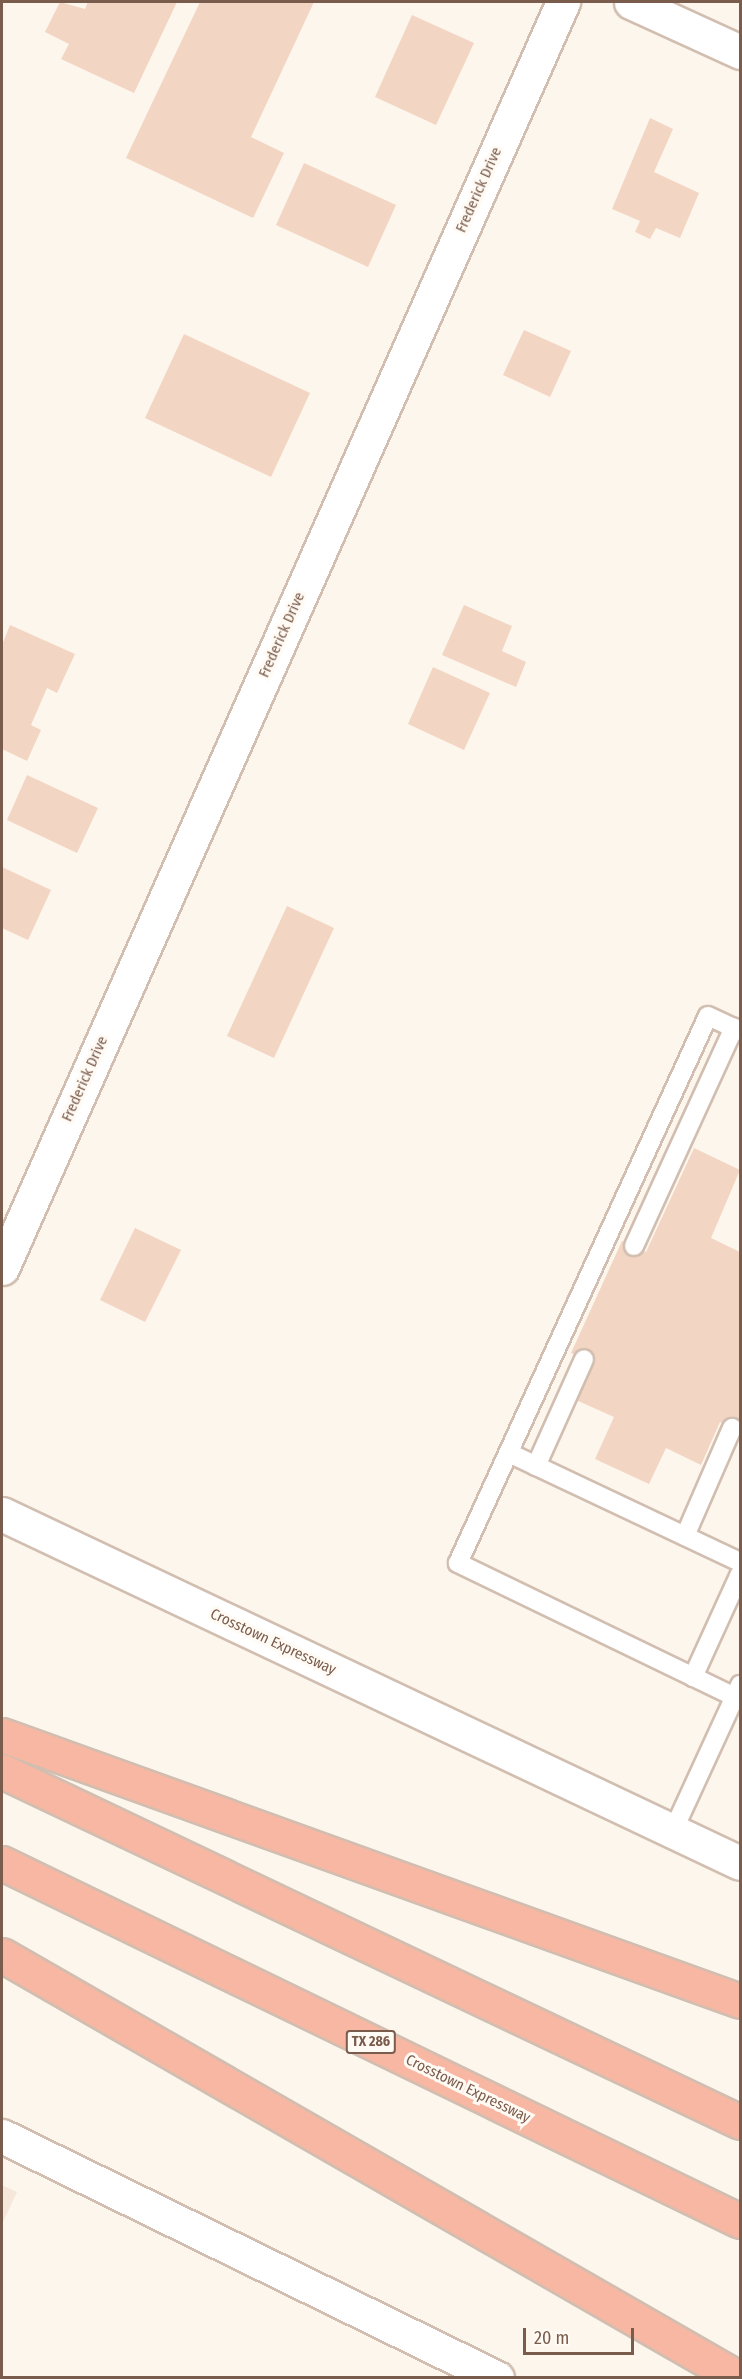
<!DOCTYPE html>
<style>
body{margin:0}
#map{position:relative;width:742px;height:2379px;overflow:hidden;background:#fdf6ec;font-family:"Fira Sans Condensed",sans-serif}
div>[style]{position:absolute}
.residential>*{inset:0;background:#f5e8da}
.building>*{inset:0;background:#f3d5c3}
.roads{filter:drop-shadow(2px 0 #d1beb0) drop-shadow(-2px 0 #d1beb0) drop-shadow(0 2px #d1beb0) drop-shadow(0 -2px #d1beb0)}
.service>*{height:18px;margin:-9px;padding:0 9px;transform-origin:9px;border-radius:9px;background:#fff}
.minor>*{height:33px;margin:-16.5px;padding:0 16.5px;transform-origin:16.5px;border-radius:16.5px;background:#fff}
.secondary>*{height:33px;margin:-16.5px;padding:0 16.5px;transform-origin:16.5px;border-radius:16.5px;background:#fff}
.motorway>*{height:33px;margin:-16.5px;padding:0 16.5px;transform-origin:16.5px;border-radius:16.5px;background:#f7b7a3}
span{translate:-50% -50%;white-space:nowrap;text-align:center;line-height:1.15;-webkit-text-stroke:6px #fffaf3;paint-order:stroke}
.shield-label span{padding:2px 4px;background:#fffaf3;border:2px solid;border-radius:4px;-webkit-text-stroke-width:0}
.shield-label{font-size:14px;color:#7a5c4d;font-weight:700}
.street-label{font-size:15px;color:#7a5c4d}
.frame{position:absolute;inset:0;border:3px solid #7a5c4d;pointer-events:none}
.scale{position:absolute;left:523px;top:2328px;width:111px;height:27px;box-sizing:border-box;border:3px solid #7a5c4d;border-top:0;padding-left:8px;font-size:18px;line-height:21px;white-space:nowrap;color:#7a5c4d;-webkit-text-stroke:4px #fffaf3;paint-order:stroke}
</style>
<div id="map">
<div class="residential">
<div style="clip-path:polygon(2px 2185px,17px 2192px,2px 2224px)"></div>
</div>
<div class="building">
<div style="clip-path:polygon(60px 2px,85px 9px,88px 2px,177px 2px,134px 93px,61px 59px,69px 44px,45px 32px)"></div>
<div style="clip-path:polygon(200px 2px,314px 2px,251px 137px,284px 153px,253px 218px,126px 158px)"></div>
<div style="clip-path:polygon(412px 15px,474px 43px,436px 125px,375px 97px)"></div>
<div style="clip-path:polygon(650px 118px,673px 129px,654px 172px,699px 193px,680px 238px,656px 228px,650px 239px,635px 232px,640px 221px,612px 209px)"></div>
<div style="clip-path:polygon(304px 163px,396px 205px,368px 267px,276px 225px)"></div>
<div style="clip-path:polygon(524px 330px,571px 351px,550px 397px,503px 375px)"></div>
<div style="clip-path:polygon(184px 334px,310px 393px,271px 477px,145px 418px)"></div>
<div style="clip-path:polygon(464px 605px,512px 626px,502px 651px,526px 662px,516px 687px,442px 655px)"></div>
<div style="clip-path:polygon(10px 625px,75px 654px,57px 693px,47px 688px,31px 725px,41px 730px,27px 761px,2px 749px,2px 645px)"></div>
<div style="clip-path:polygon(433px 667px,490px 693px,464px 750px,408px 724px)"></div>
<div style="clip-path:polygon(27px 775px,98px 808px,77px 853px,7px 820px)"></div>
<div style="clip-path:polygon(2px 867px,51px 890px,28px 940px,2px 928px)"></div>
<div style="clip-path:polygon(287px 906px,334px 928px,274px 1058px,227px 1036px)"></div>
<div style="clip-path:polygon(694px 1148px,740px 1170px,711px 1238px,740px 1252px,740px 1432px,720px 1422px,701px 1465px,666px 1448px,649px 1484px,595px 1459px,614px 1417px,576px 1400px,593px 1363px,571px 1353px,622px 1241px,646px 1252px)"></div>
<div style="clip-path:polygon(135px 1228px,181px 1250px,145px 1322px,100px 1300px)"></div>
</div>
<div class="roads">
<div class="service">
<div style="left:634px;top:1246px;width:240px;rotate:-65.4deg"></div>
<div style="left:509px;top:1453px;width:255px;rotate:25.3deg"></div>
<div style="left:536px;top:1466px;width:117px;rotate:-65.8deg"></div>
<div style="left:685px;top:1536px;width:118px;rotate:-66.5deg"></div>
<div style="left:693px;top:1677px;width:113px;rotate:-65.5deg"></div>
<div style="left:735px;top:1697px;width:308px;rotate:-154.2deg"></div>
<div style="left:458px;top:1563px;width:601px;rotate:-65.44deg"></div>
<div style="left:708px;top:1016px;width:35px;rotate:25deg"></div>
<div style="left:673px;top:1831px;width:161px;rotate:-65.3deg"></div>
</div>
<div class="minor">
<div style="left:2px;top:1268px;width:1385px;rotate:-66.1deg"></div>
</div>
<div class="secondary">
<div style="left:631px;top:2px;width:120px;rotate:24.6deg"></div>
<div style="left:2px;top:1514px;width:816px;rotate:25.31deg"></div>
<div style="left:2px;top:2136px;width:551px;rotate:26.05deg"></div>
</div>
<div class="motorway">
<div style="left:2px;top:1735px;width:784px;rotate:19.82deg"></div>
<div style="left:2px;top:1771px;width:817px;rotate:25.44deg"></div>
<div style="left:2px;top:1863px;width:820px;rotate:25.88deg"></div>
<div style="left:2px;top:1955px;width:849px;rotate:29.89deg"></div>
</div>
</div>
<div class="shield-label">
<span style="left:371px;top:2042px">TX 286</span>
</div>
<div class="street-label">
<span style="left:479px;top:190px;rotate:-66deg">Frederick Drive</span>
<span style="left:282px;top:635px;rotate:-66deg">Frederick Drive</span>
<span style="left:85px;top:1079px;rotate:-66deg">Frederick Drive</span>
<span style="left:273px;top:1642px;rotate:25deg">Crosstown Expressway</span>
<span style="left:468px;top:2089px;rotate:26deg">Crosstown Expressway</span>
</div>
<div class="frame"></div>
<div class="scale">20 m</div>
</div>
